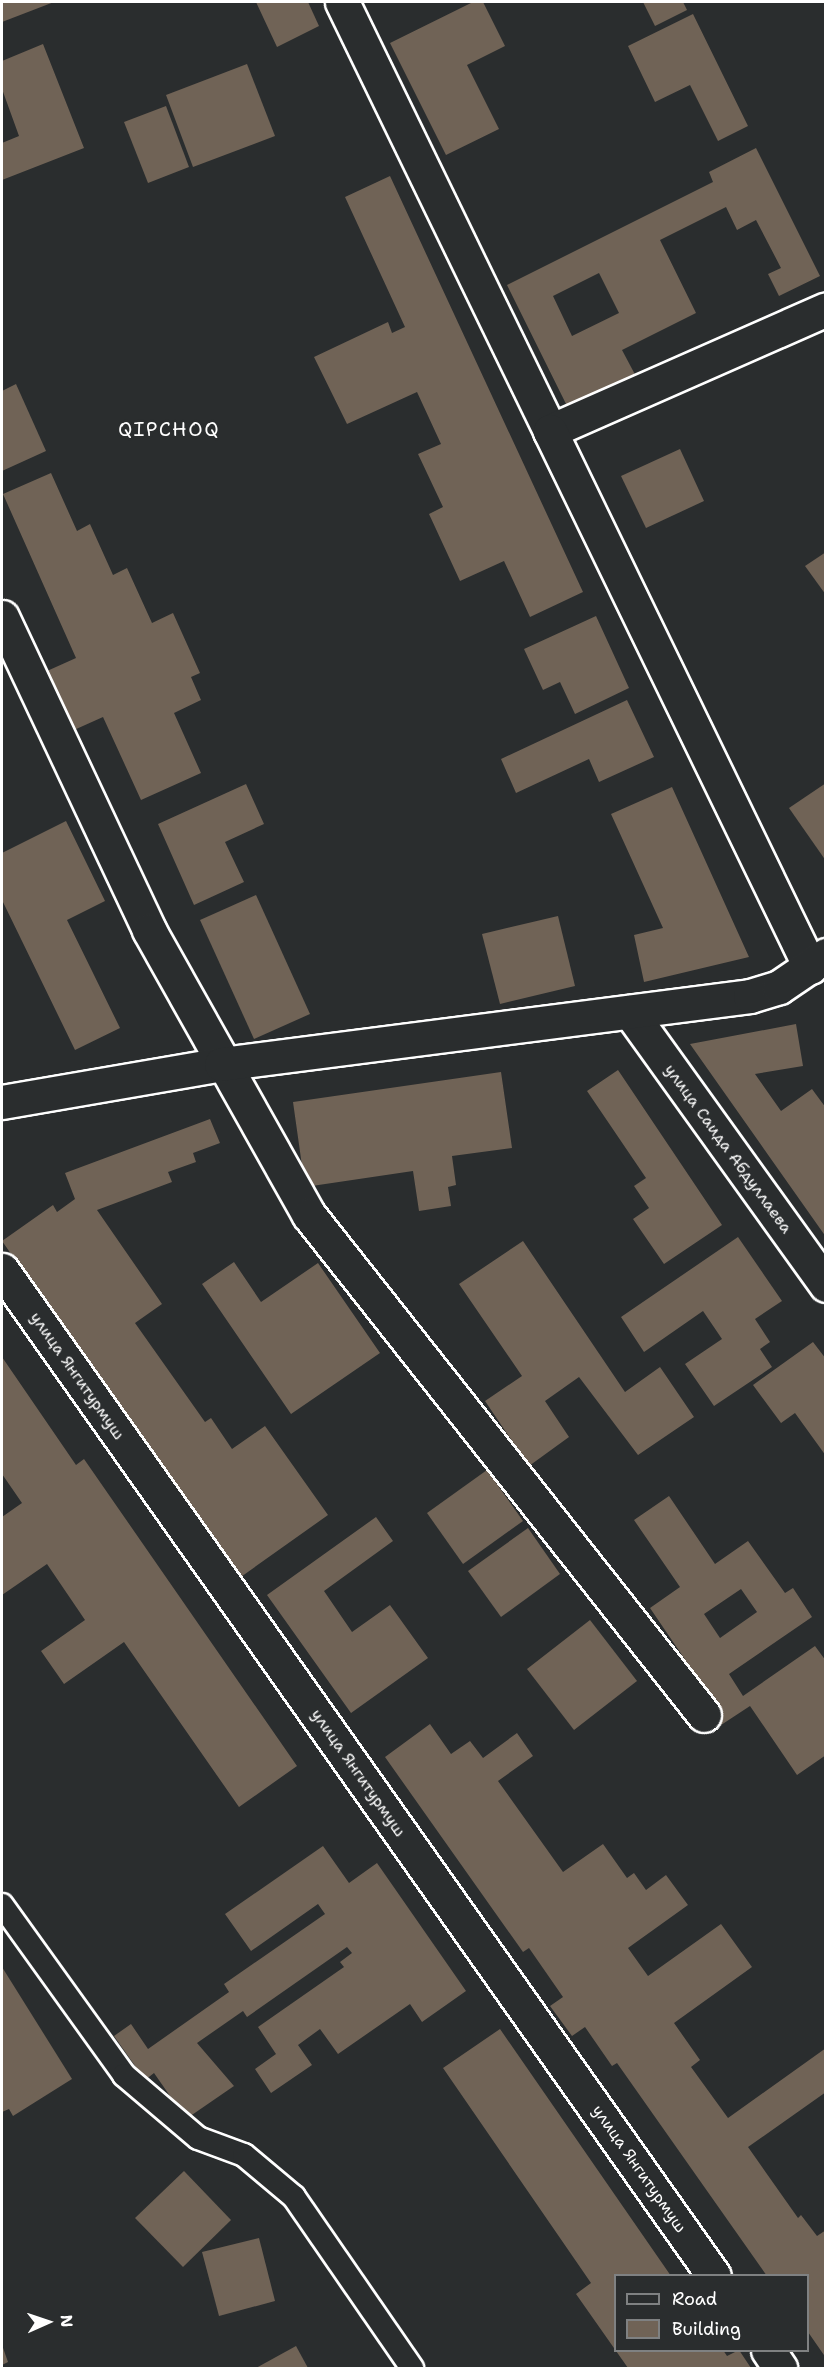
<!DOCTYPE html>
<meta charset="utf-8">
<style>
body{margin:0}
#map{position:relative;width:827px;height:2370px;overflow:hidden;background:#2a2d2e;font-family:"Shantell Sans",sans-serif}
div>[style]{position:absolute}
.building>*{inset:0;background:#706356}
.roads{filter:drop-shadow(2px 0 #fff) drop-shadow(-2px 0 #fff) drop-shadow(0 2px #fff) drop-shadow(0 -2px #fff)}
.lane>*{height:22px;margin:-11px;padding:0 11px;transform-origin:11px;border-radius:11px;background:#2a2d2e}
.street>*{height:33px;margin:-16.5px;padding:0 16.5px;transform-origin:16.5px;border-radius:16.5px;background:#2a2d2e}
span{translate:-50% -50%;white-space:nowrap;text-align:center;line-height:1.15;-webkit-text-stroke:4.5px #2a2d2e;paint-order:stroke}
.street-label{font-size:16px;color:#fff}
.quarter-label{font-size:20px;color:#fff;letter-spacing:1.5px}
.frame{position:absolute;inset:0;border:3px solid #fff;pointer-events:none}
.legend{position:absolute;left:614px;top:2274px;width:195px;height:78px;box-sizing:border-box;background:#2a2d2e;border:2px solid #7f8182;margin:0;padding:8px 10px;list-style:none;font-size:18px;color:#fff}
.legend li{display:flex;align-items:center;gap:12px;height:30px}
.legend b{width:30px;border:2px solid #7f8182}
.north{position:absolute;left:18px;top:2292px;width:60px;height:60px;-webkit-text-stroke:4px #2a2d2e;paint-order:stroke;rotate:87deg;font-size:16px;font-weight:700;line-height:24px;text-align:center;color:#fff}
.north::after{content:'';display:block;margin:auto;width:21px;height:27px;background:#fff;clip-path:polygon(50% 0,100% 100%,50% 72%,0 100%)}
</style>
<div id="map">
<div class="building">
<div style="clip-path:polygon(2px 2px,54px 2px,2px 22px)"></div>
<div style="clip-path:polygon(256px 2px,308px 2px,319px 26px,277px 47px)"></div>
<div style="clip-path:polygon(473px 2px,483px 2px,505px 46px,467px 65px,499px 129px,446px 155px,390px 43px)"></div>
<div style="clip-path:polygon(643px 2px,683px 2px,687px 10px,655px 26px)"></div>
<div style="clip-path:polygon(693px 14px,748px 126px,718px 141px,690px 85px,655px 102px,628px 46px)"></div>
<div style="clip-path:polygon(43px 44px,84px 148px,2px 180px,2px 143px,19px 136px,2px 89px,2px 61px)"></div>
<div style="clip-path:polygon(247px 64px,275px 136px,193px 167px,166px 95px)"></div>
<div style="clip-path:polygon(166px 106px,189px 167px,148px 183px,124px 122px)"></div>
<div style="clip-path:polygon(evenodd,756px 148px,820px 276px,779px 296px,768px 274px,781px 268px,756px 220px,737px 230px,726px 207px,660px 240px,696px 313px,622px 350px,639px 382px,572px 416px,507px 285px,713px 182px,709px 172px,756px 148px,599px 273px,619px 313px,572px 336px,553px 296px,599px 273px)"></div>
<div style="clip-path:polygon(390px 176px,583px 592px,530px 617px,504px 561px,460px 581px,429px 514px,443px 507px,418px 454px,441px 444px,417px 392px,347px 424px,314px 357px,388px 322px,392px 333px,405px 327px,345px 197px)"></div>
<div style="clip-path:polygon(16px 384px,46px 451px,2px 471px,2px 391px)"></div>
<div style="clip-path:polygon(680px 449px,704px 501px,646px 528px,621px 476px)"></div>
<div style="clip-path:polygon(51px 473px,77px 531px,90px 524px,113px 575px,127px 568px,152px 623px,173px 613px,200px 673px,191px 677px,201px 700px,174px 713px,201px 773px,141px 800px,103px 717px,74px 730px,47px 671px,76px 658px,3px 494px)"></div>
<div style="clip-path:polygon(826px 552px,826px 595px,805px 566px)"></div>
<div style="clip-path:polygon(596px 616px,629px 688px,575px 714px,560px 682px,543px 690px,524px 649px)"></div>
<div style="clip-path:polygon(627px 700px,654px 757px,599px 782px,589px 759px,516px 793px,501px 759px)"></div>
<div style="clip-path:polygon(826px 783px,826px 861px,789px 808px)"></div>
<div style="clip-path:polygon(246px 784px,264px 824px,225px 842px,244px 882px,194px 905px,158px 824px)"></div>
<div style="clip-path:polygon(672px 787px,749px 957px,644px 982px,634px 935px,663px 928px,611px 814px)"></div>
<div style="clip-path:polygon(66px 821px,105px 901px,67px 920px,120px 1028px,75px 1050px,2px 900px,2px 853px)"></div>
<div style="clip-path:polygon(256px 895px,310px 1014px,254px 1039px,200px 920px)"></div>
<div style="clip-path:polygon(558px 916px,575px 986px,500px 1004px,482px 934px)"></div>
<div style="clip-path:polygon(796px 1024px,803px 1066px,755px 1074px,781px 1111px,812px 1089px,826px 1108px,826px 1237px,690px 1044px)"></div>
<div style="clip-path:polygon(618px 1070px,722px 1225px,664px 1264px,633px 1219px,649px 1208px,634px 1186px,646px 1178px,587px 1091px)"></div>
<div style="clip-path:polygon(501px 1072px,512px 1148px,452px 1156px,456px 1185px,448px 1187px,451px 1206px,419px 1211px,413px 1171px,305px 1187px,293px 1102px)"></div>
<div style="clip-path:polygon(210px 1119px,220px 1143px,193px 1153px,196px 1162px,168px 1172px,172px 1182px,97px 1210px,162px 1304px,135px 1323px,205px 1422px,211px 1418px,232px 1449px,265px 1426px,328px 1515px,238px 1579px,2px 1241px,53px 1205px,57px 1212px,75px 1199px,65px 1173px)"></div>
<div style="clip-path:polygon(738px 1237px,782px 1301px,755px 1319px,770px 1342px,760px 1349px,772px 1367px,714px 1406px,685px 1364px,722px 1339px,703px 1311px,644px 1352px,621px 1317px)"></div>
<div style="clip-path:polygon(523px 1241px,625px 1392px,660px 1367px,694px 1417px,638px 1455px,579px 1377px,545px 1401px,569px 1437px,529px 1466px,485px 1401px,522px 1376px,459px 1284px)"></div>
<div style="clip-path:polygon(234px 1262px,261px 1302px,318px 1263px,380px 1353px,291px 1414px,202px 1284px)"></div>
<div style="clip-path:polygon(813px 1342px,826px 1359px,826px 1456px,795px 1413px,781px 1423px,753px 1385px)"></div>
<div style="clip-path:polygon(2px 1357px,76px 1465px,84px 1459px,297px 1766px,239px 1807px,124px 1642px,64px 1684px,41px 1651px,85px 1620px,47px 1564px,2px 1595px,2px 1517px,22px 1503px,2px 1474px)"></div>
<div style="clip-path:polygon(487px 1470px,523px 1521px,463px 1564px,427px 1513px)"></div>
<div style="clip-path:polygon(evenodd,669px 1496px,715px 1564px,748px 1541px,785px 1593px,793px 1588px,812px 1617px,729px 1674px,743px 1696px,815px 1646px,826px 1661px,826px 1755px,797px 1775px,750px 1706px,718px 1727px,677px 1667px,686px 1661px,650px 1608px,680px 1587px,634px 1520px,669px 1496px,741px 1589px,757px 1612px,720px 1638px,704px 1614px,741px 1589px)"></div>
<div style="clip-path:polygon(376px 1517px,393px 1541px,324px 1591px,352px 1632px,390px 1605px,428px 1658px,351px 1713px,267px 1595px)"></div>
<div style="clip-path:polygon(528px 1528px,560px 1574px,501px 1617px,468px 1571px)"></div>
<div style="clip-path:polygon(590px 1620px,637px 1681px,574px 1730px,527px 1669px)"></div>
<div style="clip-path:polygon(430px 1724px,451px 1754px,470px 1741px,483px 1758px,517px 1733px,533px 1756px,498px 1781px,563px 1872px,603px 1844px,627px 1878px,634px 1873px,646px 1890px,666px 1875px,688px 1905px,628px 1948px,648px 1976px,721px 1924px,752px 1967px,674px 2023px,700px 2060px,691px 2067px,728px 2118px,826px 2048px,826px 2092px,748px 2147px,798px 2218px,801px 2215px,817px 2236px,826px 2230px,826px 2358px,808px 2332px,808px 2276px,767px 2276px,617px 2063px,612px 2066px,585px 2027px,572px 2036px,550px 2006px,563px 1997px,529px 1948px,523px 1952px,385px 1757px)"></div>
<div style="clip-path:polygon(323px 1846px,349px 1883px,377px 1863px,466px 1991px,422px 2022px,410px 2004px,338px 2054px,320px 2029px,298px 2045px,312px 2065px,271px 2093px,255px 2069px,276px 2054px,258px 2027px,344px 1967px,340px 1962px,352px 1953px,347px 1947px,247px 2017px,243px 2011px,197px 2043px,234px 2086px,186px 2119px,154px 2073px,145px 2080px,114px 2036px,131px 2024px,148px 2049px,229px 1992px,224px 1984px,325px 1914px,318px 1904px,251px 1951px,225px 1914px)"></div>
<div style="clip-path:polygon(2px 1967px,72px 2079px,13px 2116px,9px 2109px,2px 2112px)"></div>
<div style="clip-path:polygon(500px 2029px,671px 2276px,616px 2276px,616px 2350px,723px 2350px,727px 2356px,739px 2350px,751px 2368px,628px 2368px,576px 2294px,591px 2283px,443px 2068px)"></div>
<div style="clip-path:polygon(184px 2171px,231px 2220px,183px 2267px,135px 2218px)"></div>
<div style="clip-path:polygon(259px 2238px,275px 2301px,219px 2316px,202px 2252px)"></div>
<div style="clip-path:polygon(2px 2345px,8px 2362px,2px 2365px)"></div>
<div style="clip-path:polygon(296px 2346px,308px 2368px,256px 2368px)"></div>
</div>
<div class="roads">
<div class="lane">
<div style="left:2px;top:1905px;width:209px;rotate:54.3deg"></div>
<div style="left:124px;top:2075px;width:97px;rotate:40.4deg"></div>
<div style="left:198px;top:2138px;width:49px;rotate:20.3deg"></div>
<div style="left:244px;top:2155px;width:65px;rotate:40deg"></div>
<div style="left:294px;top:2197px;width:208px;rotate:55.4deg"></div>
</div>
<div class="street">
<div style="left:342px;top:2px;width:477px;rotate:64.1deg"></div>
<div style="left:550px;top:431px;width:302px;rotate:-23.8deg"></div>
<div style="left:550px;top:431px;width:596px;rotate:64.12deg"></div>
<div style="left:2px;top:617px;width:346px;rotate:64.8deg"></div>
<div style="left:149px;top:930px;width:327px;rotate:60.7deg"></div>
<div style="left:309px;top:1215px;width:637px;rotate:51.69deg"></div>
<div style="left:630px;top:1012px;width:336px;rotate:54.3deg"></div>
<div style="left:2px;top:1102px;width:222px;rotate:-9.8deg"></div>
<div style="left:221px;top:1064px;width:533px;rotate:-7.32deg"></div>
<div style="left:750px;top:996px;width:30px;rotate:-17deg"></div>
<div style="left:779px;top:987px;width:57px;rotate:-34.2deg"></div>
<div style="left:2px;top:1270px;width:1232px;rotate:54.71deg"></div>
<div style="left:768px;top:2350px;width:22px;rotate:56deg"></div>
</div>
</div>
<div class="street-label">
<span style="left:728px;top:1149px;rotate:54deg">улица Саида Абдуллаева</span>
<span style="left:77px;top:1376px;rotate:55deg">улица Янгитурмуш</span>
<span style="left:358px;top:1773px;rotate:55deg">улица Янгитурмуш</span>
<span style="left:639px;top:2169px;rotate:55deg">улица Янгитурмуш</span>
</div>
<div class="quarter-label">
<span style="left:169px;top:429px">QIPCHOQ</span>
</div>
<div class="frame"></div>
<ul class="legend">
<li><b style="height:8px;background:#2a2d2e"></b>Road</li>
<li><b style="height:16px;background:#706356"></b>Building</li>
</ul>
<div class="north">N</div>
</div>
